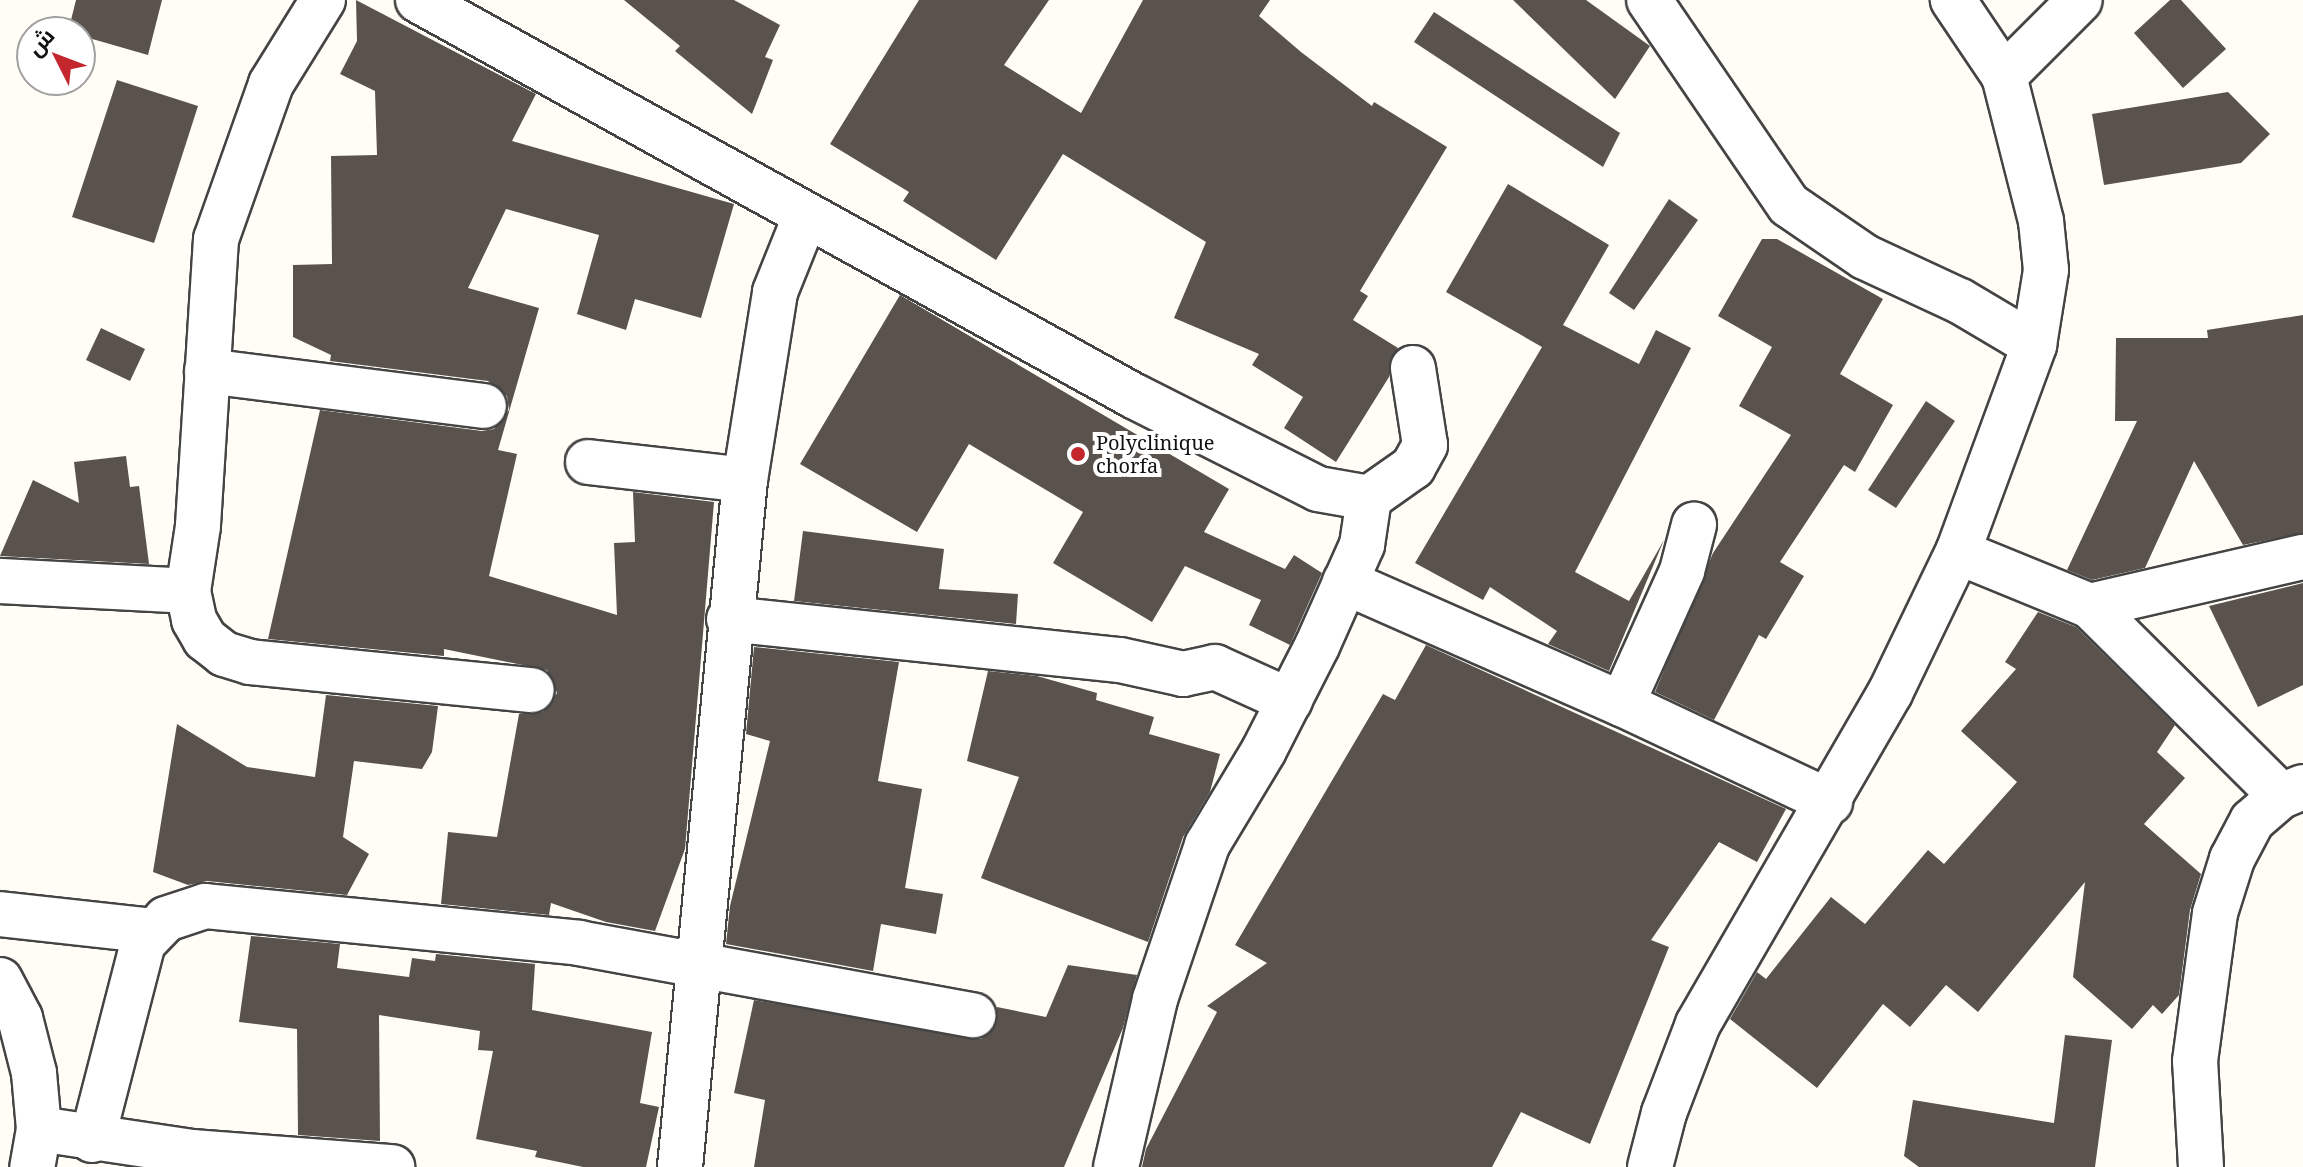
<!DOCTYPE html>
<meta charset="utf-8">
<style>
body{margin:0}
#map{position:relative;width:2303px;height:1167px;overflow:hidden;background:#fffdf5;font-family:"Noto Serif",Cairo,serif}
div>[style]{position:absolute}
.building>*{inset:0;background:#5a524d}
.roads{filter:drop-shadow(2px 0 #444) drop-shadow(-2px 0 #444) drop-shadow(0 2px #444) drop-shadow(0 -2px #444)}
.minor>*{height:44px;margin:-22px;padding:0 22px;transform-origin:22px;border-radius:22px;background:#fff}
.dots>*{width:22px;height:22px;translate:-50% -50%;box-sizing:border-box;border:4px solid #fff;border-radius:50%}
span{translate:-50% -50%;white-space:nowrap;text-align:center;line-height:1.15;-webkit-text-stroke:8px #fff;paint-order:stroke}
.poi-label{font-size:20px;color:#111}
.left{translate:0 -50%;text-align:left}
.north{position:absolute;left:16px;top:16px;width:80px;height:80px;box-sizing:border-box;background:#fff;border:2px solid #a0a0a0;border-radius:50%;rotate:312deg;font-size:22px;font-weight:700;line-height:32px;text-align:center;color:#111}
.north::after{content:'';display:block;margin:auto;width:28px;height:36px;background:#c4262e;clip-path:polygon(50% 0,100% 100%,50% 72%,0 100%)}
</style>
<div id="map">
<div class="building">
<div style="clip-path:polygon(76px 0,162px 0,148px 55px,68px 32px)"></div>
<div style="clip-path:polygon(356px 0,536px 94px,512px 141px,734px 204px,701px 318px,635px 299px,626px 330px,577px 314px,599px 235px,506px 209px,468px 288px,539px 308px,498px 450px,517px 454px,489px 576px,617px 615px,614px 543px,635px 542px,633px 492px,714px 502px,685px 849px,655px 931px,606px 922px,551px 903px,549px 915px,441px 904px,448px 832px,497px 837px,519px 714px,543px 712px,557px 693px,547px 670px,444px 649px,444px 656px,268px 639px,320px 410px,482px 431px,494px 429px,509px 410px,507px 396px,488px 381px,330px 361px,331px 355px,293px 337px,293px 265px,332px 264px,331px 156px,377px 155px,375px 91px,340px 74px,357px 41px)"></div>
<div style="clip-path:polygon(624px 0,734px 0,780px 25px,765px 57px,773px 60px,752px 114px,675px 51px,680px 46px)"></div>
<div style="clip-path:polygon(919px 0,1049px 0,1004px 65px,1081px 113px,1143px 0,1270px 0,1259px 16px,1301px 52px,1372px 106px,1374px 102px,1447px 147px,1360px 291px,1368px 296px,1353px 320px,1398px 348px,1390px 360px,1389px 377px,1336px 462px,1284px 428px,1303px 397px,1252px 365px,1259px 354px,1174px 318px,1206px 242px,1063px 154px,996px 260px,903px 201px,909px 192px,830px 144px)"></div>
<div style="clip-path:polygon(1513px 0,1586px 0,1650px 46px,1615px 99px)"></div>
<div style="clip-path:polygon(2170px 0,2181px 0,2226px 49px,2183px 88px,2134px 33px)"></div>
<div style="clip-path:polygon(1434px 12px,1620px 133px,1603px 167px,1414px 42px)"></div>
<div style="clip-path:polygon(117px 80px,198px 106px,154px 243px,72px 217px)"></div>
<div style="clip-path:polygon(2228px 92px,2270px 134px,2241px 163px,2104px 185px,2092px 114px)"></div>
<div style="clip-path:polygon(1508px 184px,1609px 245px,1563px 325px,1639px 364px,1656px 330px,1691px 348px,1575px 572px,1629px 601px,1664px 540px,1609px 671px,1548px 644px,1557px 631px,1490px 587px,1483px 600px,1415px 563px,1542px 347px,1446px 292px)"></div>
<div style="clip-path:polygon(1669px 199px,1698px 220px,1634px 310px,1609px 293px)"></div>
<div style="clip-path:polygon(1762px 239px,1777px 239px,1883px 299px,1840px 374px,1893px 405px,1855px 472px,1844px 465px,1780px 562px,1804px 576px,1766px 639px,1759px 635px,1714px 720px,1655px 692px,1713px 553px,1791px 435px,1739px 406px,1772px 347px,1718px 316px)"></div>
<div style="clip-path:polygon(900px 295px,1229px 489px,1204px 532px,1285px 569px,1294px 555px,1322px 573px,1290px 645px,1249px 625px,1261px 600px,1185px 566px,1152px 622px,1053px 563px,1083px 512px,969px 444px,917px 532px,800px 464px)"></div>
<div style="clip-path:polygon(2303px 315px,2303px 533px,2243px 545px,2194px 461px,2145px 568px,2092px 580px,2067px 570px,2137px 421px,2115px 421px,2116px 338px,2208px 338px,2207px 330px)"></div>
<div style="clip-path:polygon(101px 328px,145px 349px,130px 381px,86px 360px)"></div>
<div style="clip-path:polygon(1926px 401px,1955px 421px,1896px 508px,1868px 490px)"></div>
<div style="clip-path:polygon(126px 456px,130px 487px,139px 486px,149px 564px,0 556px,33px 480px,79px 503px,74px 462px)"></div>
<div style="clip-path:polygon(803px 531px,944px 549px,939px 589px,1018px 594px,1016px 624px,794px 601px)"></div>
<div style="clip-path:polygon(2303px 583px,2303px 685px,2258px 707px,2209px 606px)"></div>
<div style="clip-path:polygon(2038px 612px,2076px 627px,2175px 725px,2157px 752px,2185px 778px,2144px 824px,2201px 874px,2190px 910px,2179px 995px,2162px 1014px,2153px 1005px,2132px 1029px,2073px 977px,2085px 882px,1978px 1012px,1946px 985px,1910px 1027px,1883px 1004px,1817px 1088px,1730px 1019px,1757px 972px,1766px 979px,1831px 897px,1865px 924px,1928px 850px,1944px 864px,2017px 782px,1961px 731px,2016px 669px,2005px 662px)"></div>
<div style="clip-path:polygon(1426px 645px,1786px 809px,1757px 862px,1719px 842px,1651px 940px,1669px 947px,1590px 1144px,1521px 1112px,1492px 1167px,1142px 1167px,1146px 1149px,1217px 1012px,1207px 1006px,1267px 963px,1235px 945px,1383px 694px,1395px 700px)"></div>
<div style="clip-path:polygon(754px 647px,899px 662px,878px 781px,922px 789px,905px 888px,943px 894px,936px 934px,881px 924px,873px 971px,726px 944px,730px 906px,770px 741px,746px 734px)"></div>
<div style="clip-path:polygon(988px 671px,1037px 676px,1097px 693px,1096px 700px,1154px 717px,1149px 734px,1220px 754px,1210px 792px,1183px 837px,1148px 942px,981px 878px,1019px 777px,967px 761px)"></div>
<div style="clip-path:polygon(326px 695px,438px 706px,432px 752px,422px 769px,354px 761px,343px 837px,369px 854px,347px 895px,207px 881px,188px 885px,153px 872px,177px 724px,247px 767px,315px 777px)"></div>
<div style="clip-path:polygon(251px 936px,340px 944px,337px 968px,409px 977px,412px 958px,435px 961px,436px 954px,535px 964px,532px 1010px,652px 1032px,640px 1103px,659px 1107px,646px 1167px,583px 1167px,535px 1157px,537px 1151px,476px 1139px,493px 1051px,478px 1050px,480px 1031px,379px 1015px,380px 1141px,298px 1135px,297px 1029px,239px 1022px)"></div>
<div style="clip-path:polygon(1068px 965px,1137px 975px,1123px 1028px,1064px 1167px,754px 1167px,765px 1100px,734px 1093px,754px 1000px,981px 1039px,992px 1031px,997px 1007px,1046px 1017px)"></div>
<div style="clip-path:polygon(2065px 1035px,2112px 1040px,2095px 1167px,1919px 1167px,1904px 1156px,1913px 1100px,2054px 1123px)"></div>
</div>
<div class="roads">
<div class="minor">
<div style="left:323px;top:0;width:99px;rotate:121.8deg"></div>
<div style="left:271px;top:84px;width:164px;rotate:109.5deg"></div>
<div style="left:216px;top:239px;width:288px;rotate:93.6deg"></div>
<div style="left:198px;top:526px;width:66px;rotate:98.7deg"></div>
<div style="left:188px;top:591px;width:30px;rotate:78deg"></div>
<div style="left:194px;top:620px;width:22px;rotate:60deg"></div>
<div style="left:205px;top:639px;width:24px;rotate:38deg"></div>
<div style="left:224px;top:654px;width:27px;rotate:17deg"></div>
<div style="left:250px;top:662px;width:283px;rotate:5.7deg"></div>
<div style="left:418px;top:0;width:818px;rotate:28.95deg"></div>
<div style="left:1134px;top:396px;width:206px;rotate:26.8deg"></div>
<div style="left:1318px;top:489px;width:52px;rotate:10deg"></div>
<div style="left:1369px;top:498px;width:54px;rotate:-35.2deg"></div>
<div style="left:1413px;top:467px;width:25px;rotate:-61deg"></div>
<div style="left:1425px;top:445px;width:78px;rotate:-98.9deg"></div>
<div style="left:1649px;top:0;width:248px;rotate:55.7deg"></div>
<div style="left:1789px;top:205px;width:92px;rotate:34.4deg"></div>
<div style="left:1865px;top:257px;width:105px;rotate:24.9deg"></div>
<div style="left:1960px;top:301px;width:86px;rotate:30.7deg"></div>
<div style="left:2004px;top:76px;width:107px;rotate:-45deg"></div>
<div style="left:207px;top:371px;width:279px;rotate:7.2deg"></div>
<div style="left:588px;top:462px;width:158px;rotate:6.5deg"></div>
<div style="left:1958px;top:552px;width:143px;rotate:22.2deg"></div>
<div style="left:2090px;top:606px;width:219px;rotate:-13deg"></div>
<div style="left:0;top:581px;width:188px;rotate:3deg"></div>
<div style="left:1345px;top:582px;width:303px;rotate:23.8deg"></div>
<div style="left:1622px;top:704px;width:230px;rotate:25.2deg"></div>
<div style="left:2090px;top:606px;width:269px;rotate:44.8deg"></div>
<div style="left:729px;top:619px;width:393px;rotate:6deg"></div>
<div style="left:1120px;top:660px;width:65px;rotate:12.5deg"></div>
<div style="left:1183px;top:674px;width:33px;rotate:-12deg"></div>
<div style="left:1215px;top:667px;width:82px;rotate:24.4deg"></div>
<div style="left:1622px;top:704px;width:146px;rotate:-65.7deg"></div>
<div style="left:1682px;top:571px;width:48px;rotate:-75.4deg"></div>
<div style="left:0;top:914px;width:154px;rotate:6.3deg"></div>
<div style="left:0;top:980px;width:43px;rotate:62.2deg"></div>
<div style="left:20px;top:1018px;width:57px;rotate:75.7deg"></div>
<div style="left:34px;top:1073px;width:56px;rotate:84.9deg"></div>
<div style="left:39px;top:1129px;width:39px;rotate:100deg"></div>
<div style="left:39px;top:1129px;width:155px;rotate:8.5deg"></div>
<div style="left:192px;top:1152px;width:201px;rotate:4.3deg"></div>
<div style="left:92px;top:1140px;width:203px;rotate:-75.5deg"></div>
<div style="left:143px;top:943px;width:33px;rotate:-46deg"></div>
<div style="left:166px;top:919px;width:41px;rotate:-18.4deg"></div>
<div style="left:205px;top:906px;width:376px;rotate:5.6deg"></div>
<div style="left:579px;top:943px;width:401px;rotate:10.4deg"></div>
<div style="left:680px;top:1167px;width:690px;rotate:-84.6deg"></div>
<div style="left:745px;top:480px;width:190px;rotate:-80.9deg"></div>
<div style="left:775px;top:292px;width:83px;rotate:-68.1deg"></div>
<div style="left:1116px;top:1167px;width:172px;rotate:-76.9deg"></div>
<div style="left:1155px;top:999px;width:163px;rotate:-71.3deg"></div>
<div style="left:1207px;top:845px;width:111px;rotate:-59deg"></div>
<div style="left:1264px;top:750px;width:117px;rotate:-63deg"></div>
<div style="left:1317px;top:646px;width:111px;rotate:-66deg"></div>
<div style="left:1362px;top:545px;width:48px;rotate:-81.5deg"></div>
<div style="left:1650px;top:1167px;width:56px;rotate:-75.5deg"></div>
<div style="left:1664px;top:1113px;width:95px;rotate:-69.1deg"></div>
<div style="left:1698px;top:1024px;width:383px;rotate:-59.9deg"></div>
<div style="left:1890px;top:693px;width:157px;rotate:-64.3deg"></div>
<div style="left:1958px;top:552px;width:221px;rotate:-69.8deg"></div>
<div style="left:2034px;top:345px;width:76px;rotate:-80.9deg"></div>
<div style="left:2046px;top:270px;width:49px;rotate:-95.8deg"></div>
<div style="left:2041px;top:221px;width:150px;rotate:-104.3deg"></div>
<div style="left:2004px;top:76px;width:92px;rotate:-123.9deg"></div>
<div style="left:2201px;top:1167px;width:106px;rotate:-93.2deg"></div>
<div style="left:2195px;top:1061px;width:149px;rotate:-82.3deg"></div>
<div style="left:2215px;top:913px;width:57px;rotate:-72.5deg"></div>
<div style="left:2232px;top:859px;width:43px;rotate:-62.2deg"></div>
<div style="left:2252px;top:821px;width:38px;rotate:-41deg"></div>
<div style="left:2281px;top:796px;width:24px;rotate:-22deg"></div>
</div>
</div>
<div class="dots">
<div style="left:1078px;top:454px;background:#c4262e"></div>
</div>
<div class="poi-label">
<span class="left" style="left:1096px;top:454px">Polyclinique<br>chorfa</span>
</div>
<div class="north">ش</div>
</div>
